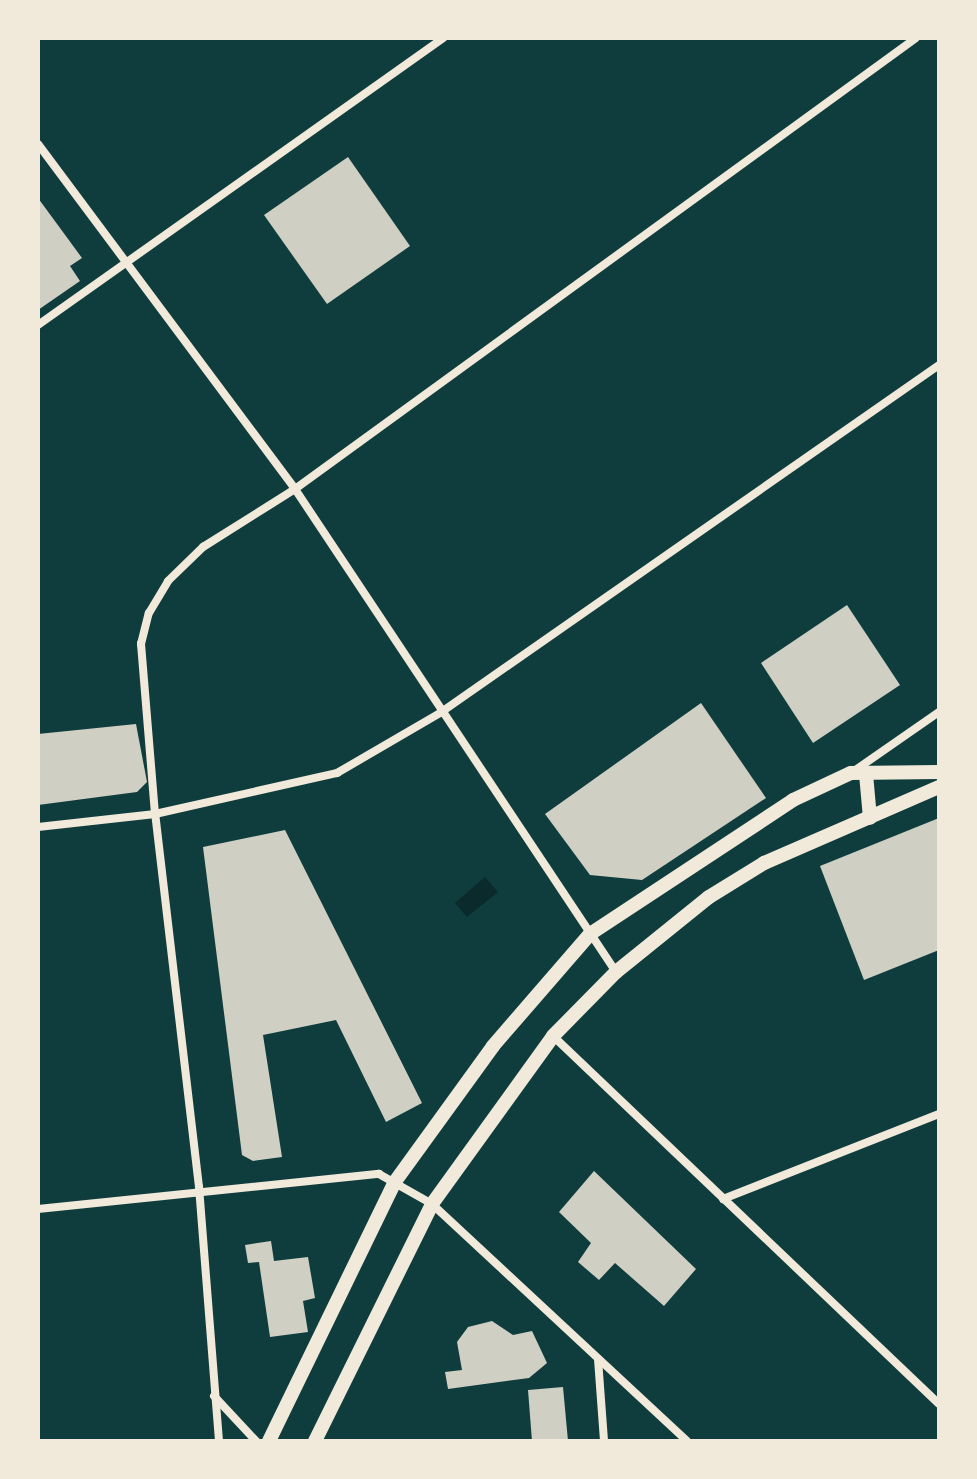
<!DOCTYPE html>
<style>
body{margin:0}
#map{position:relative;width:977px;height:1479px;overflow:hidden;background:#0f3d3e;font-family:Commissioner,sans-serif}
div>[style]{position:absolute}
.water>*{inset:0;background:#0a2a2b}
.building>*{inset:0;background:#cfcfc3}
.minor>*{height:8px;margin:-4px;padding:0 4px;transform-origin:4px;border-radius:4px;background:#f1e9da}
.tertiary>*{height:14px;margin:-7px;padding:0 7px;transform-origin:7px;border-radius:7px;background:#f1e9da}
span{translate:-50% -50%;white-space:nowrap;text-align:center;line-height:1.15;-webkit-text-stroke:6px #f1e9da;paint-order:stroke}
.frame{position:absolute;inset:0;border:40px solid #f1e9da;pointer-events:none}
</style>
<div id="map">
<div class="water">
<div style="clip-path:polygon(485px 877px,498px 892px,467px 917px,455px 903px)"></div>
</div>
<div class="building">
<div style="clip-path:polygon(348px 157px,410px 246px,327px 304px,264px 215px)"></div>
<div style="clip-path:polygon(38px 198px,82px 258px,70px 266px,80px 281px,38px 310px)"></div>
<div style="clip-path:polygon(847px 605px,900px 685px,813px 743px,761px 663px)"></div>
<div style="clip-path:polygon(701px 703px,766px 798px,642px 880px,590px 875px,545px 814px)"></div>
<div style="clip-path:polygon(136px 724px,147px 782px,137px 792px,38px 805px,38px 734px)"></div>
<div style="clip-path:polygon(939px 818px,939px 950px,864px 980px,820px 866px)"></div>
<div style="clip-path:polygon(285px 830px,422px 1103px,386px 1122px,336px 1020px,263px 1035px,282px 1157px,253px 1161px,242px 1155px,203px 847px)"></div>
<div style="clip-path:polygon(594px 1171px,696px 1269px,664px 1306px,615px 1263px,599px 1280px,578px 1262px,591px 1243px,559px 1212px)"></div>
<div style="clip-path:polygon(271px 1241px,274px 1261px,308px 1257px,315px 1298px,303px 1301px,308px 1332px,270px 1337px,259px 1262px,248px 1263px,245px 1245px)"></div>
<div style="clip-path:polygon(492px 1321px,513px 1335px,532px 1331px,547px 1363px,529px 1378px,448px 1389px,445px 1372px,462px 1370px,457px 1342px,468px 1327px)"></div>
<div style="clip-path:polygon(563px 1387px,568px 1441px,532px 1441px,528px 1390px)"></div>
</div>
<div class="minor">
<div style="left:38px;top:144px;width:430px;rotate:53.3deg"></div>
<div style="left:295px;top:489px;width:580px;rotate:56.39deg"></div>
<div style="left:38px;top:325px;width:497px;rotate:-35.3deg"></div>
<div style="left:854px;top:771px;width:103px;rotate:-34.8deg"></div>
<div style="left:38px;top:827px;width:118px;rotate:-6.3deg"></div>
<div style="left:155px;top:814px;width:187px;rotate:-12.7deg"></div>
<div style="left:337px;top:773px;width:119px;rotate:-30.2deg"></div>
<div style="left:440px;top:713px;width:608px;rotate:-34.89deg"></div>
<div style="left:553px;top:1036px;width:533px;rotate:43.63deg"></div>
<div style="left:723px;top:1199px;width:232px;rotate:-21.5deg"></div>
<div style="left:38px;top:1209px;width:343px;rotate:-5.9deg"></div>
<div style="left:379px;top:1174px;width:61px;rotate:29.5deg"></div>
<div style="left:432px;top:1204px;width:348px;rotate:42.9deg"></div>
<div style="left:598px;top:1359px;width:82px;rotate:85.8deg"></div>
<div style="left:214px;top:1396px;width:62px;rotate:47deg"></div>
<div style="left:219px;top:1441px;width:255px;rotate:-94.5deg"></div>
<div style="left:199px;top:1187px;width:376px;rotate:-96.7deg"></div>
<div style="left:155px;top:814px;width:171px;rotate:-94.7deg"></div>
<div style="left:141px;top:644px;width:32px;rotate:-76deg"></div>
<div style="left:149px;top:613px;width:37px;rotate:-59deg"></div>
<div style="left:168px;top:581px;width:49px;rotate:-44.2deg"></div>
<div style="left:203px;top:547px;width:109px;rotate:-32.2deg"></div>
<div style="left:295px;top:489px;width:767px;rotate:-35.99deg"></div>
</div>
<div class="tertiary">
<div style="left:866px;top:774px;width:44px;rotate:84.8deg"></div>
<div style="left:269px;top:1441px;width:287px;rotate:-64.1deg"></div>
<div style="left:394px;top:1183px;width:169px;rotate:-54.1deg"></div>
<div style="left:493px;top:1046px;width:148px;rotate:-49.1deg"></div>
<div style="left:590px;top:934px;width:243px;rotate:-33.4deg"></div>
<div style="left:793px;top:800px;width:64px;rotate:-25deg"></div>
<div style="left:851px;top:773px;width:88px;rotate:-0.7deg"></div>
<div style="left:315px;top:1441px;width:264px;rotate:-63.7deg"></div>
<div style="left:432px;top:1204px;width:207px;rotate:-54.2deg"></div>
<div style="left:553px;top:1036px;width:90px;rotate:-45.5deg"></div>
<div style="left:616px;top:972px;width:119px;rotate:-38.9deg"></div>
<div style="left:709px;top:897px;width:65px;rotate:-31.7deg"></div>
<div style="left:764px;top:863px;width:191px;rotate:-23.5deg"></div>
</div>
<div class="frame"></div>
</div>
